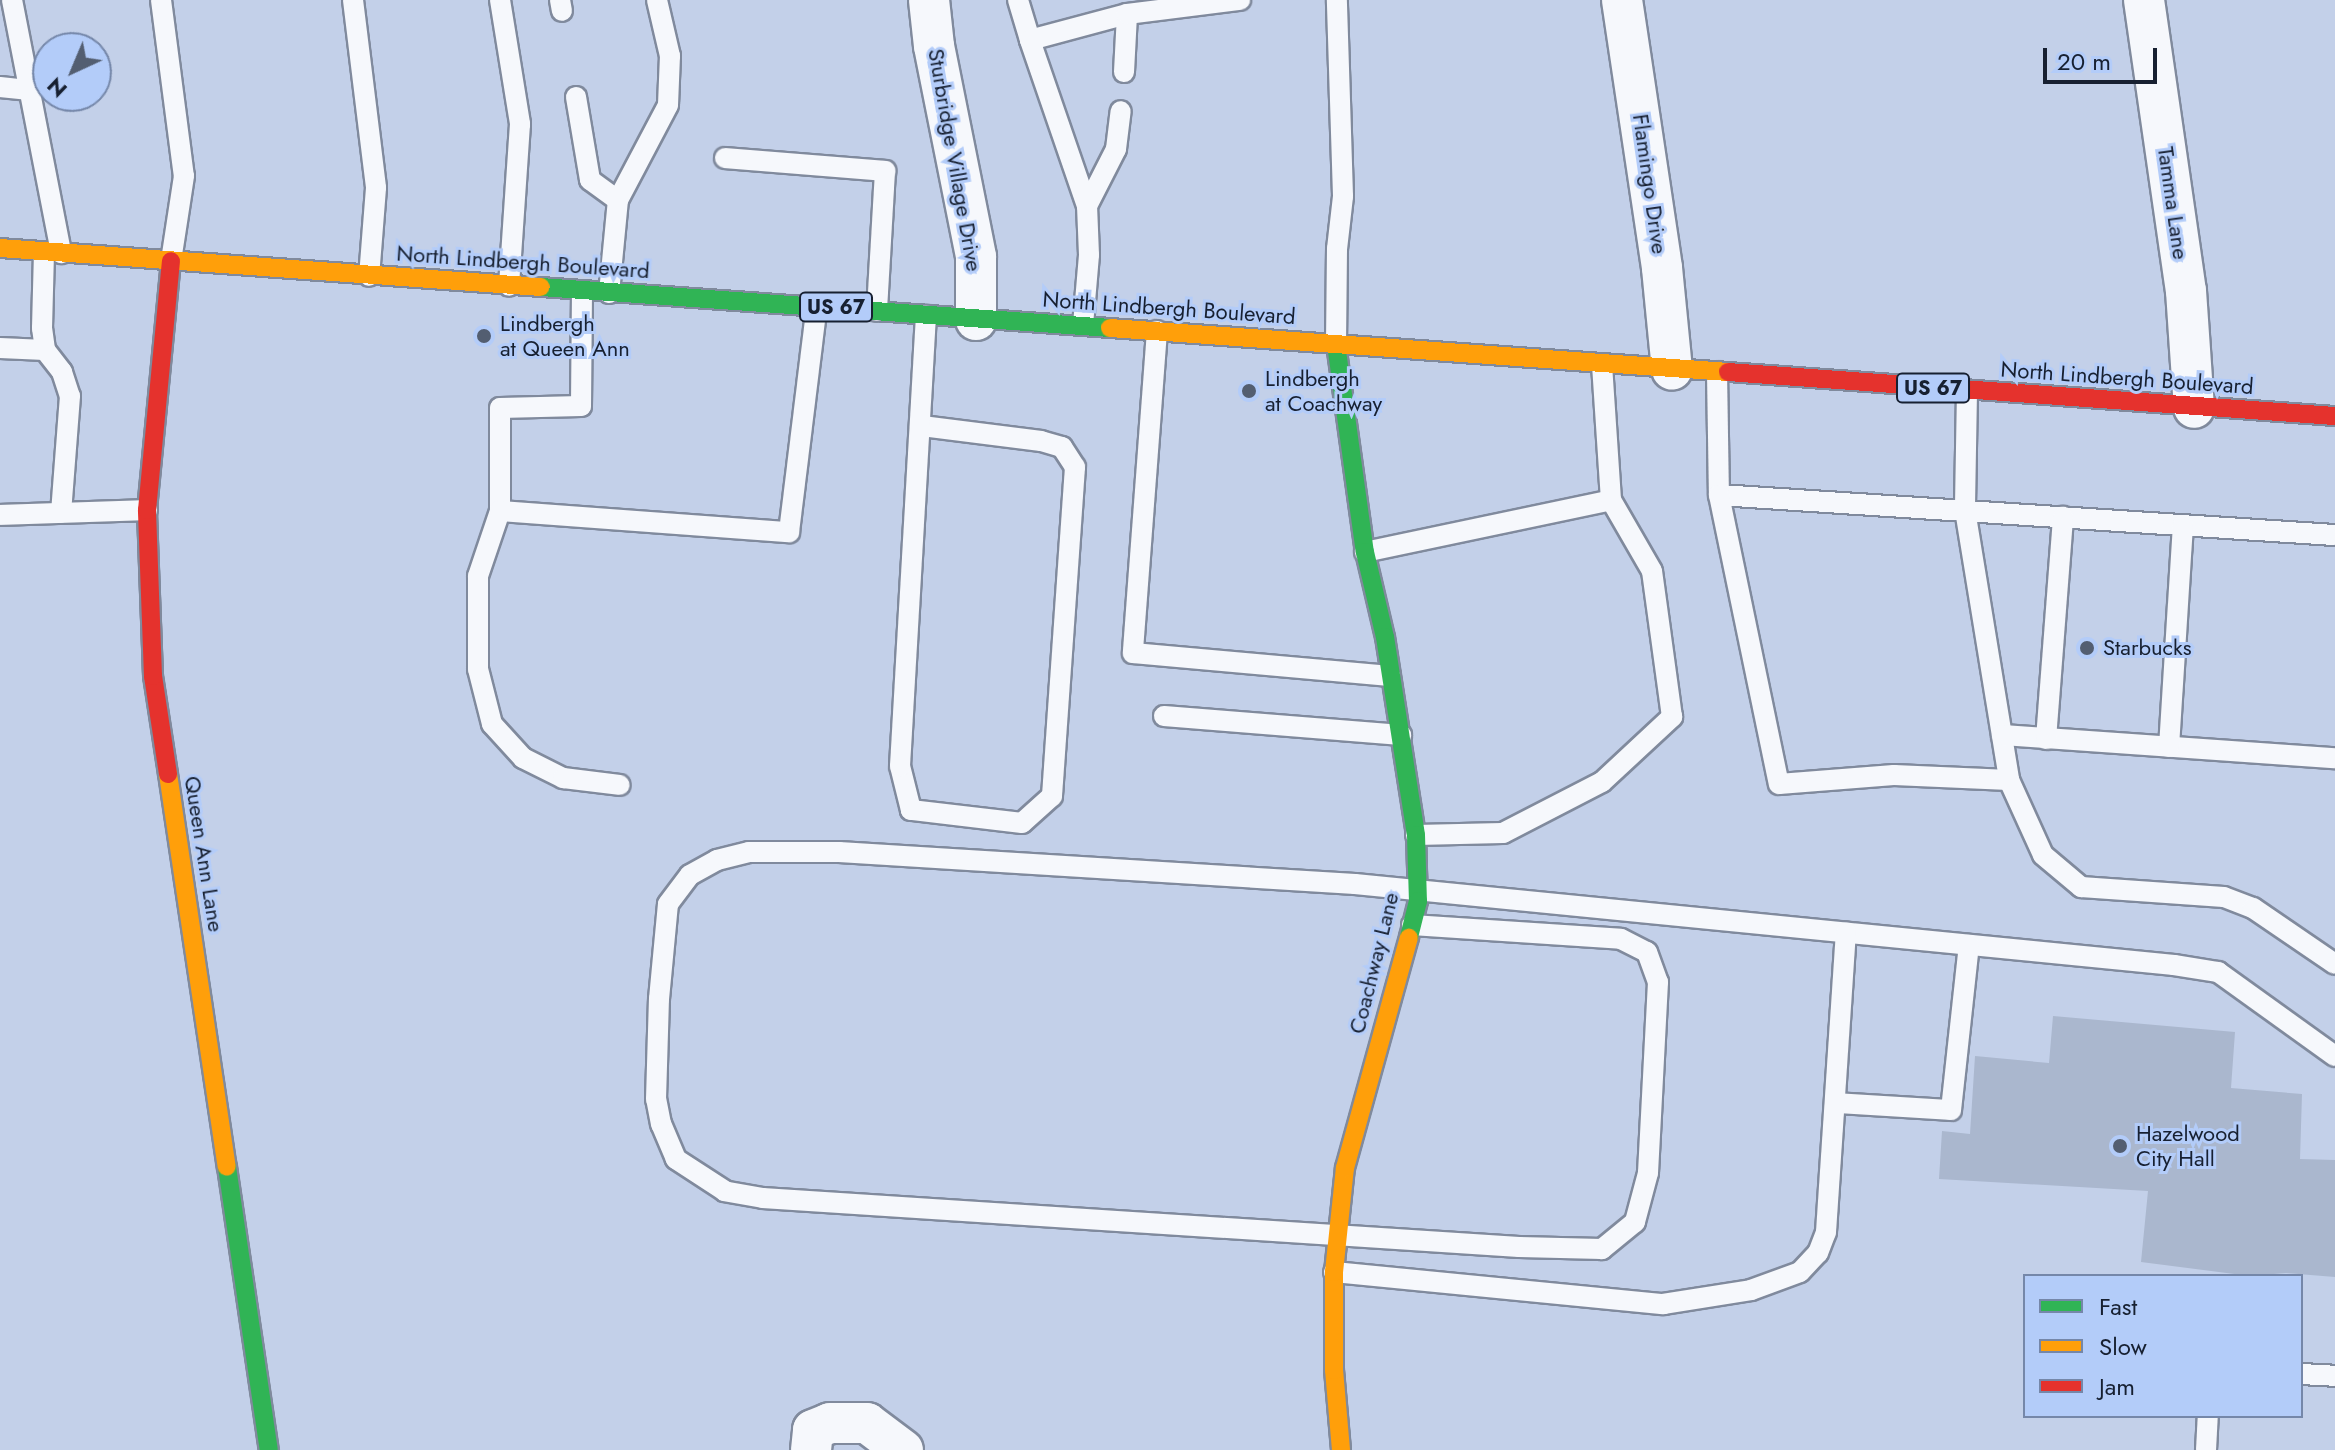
<!DOCTYPE html>
<style>
body{margin:0}
#map{position:relative;width:2335px;height:1450px;overflow:hidden;background:#c3d0e9;font-family:Jost,sans-serif}
div>[style]{position:absolute}
.building>*{inset:0;background:#aab7ce}
.roads{filter:drop-shadow(2px 0 #808a9d) drop-shadow(-2px 0 #808a9d) drop-shadow(0 2px #808a9d) drop-shadow(0 -2px #808a9d)}
.lane>*{height:20px;margin:-10px;padding:0 10px;transform-origin:10px;border-radius:10px;background:#f6f8fc}
.street>*{height:40px;margin:-20px;padding:0 20px;transform-origin:20px;border-radius:20px;background:#f6f8fc}
.fast>*{height:18px;margin:-9px;padding:0 9px;transform-origin:9px;border-radius:9px;background:#30b455}
.slow>*{height:18px;margin:-9px;padding:0 9px;transform-origin:9px;border-radius:9px;background:#ff9f0a}
.jam>*{height:18px;margin:-9px;padding:0 9px;transform-origin:9px;border-radius:9px;background:#e5322d}
.dots>*{width:22px;height:22px;translate:-50% -50%;box-sizing:border-box;border:4px solid #b3ccf9;border-radius:50%}
span{translate:-50% -50%;white-space:nowrap;text-align:center;line-height:1.15;-webkit-text-stroke:6px #b3ccf9;paint-order:stroke}
.shield-label span{padding:2px 6px;background:#b3ccf9;border:2px solid;border-radius:6px;-webkit-text-stroke-width:0}
.shield-label{font-size:20px;color:#172031;font-weight:700}
.street-label{font-size:22px;color:#172031}
.poi-label{font-size:22px;color:#172031}
.left{translate:0 -50%;text-align:left}
.legend{position:absolute;left:2023px;top:1274px;width:280px;height:144px;box-sizing:border-box;background:#b3ccf9;border:2px solid #7587a9;margin:0;padding:10px 14px;list-style:none;font-size:24px;color:#172031}
.legend li{display:flex;align-items:center;gap:16px;height:40px}
.legend b{width:40px;border:2px solid #7587a9}
.north{position:absolute;left:32px;top:32px;width:80px;height:80px;box-sizing:border-box;background:#b3ccf9;border:2px solid #7587a9;border-radius:50%;rotate:224deg;font-size:22px;font-weight:700;line-height:32px;text-align:center;color:#172031}
.north::after{content:'';display:block;margin:auto;width:28px;height:36px;background:#535e71;clip-path:polygon(50% 0,100% 100%,50% 72%,0 100%)}
.scale{position:absolute;left:2043px;top:48px;width:114px;height:36px;box-sizing:border-box;border:4px solid #172031;border-top:0;padding-left:10px;font-size:24px;line-height:28px;white-space:nowrap;color:#172031;-webkit-text-stroke:6px #b3ccf9;paint-order:stroke}
</style>
<div id="map">
<div class="building">
<div style="clip-path:polygon(2053px 1016px,2235px 1032px,2231px 1088px,2302px 1094px,2300px 1159px,2335px 1160px,2335px 1277px,2286px 1273px,2250px 1276px,2141px 1262px,2148px 1191px,1939px 1179px,1942px 1131px,1970px 1134px,1975px 1056px,2049px 1063px)"></div>
</div>
<div class="roads">
<div class="lane">
<div style="left:12px;top:0;width:258px;rotate:79deg"></div>
<div style="left:161px;top:0;width:177px;rotate:82.6deg"></div>
<div style="left:184px;top:176px;width:86px;rotate:98.7deg"></div>
<div style="left:353px;top:0;width:189px;rotate:83deg"></div>
<div style="left:376px;top:188px;width:88px;rotate:94.5deg"></div>
<div style="left:500px;top:0;width:126px;rotate:80.8deg"></div>
<div style="left:520px;top:124px;width:162px;rotate:93.9deg"></div>
<div style="left:560px;top:0;width:11px;rotate:80deg"></div>
<div style="left:1018px;top:0;width:42px;rotate:73.3deg"></div>
<div style="left:1124px;top:72px;width:58px;rotate:-87deg"></div>
<div style="left:0;top:87px;width:30px;rotate:6deg"></div>
<div style="left:576px;top:97px;width:84px;rotate:80.4deg"></div>
<div style="left:590px;top:180px;width:34px;rotate:36deg"></div>
<div style="left:725px;top:158px;width:161px;rotate:4.6deg"></div>
<div style="left:885px;top:171px;width:140px;rotate:93.3deg"></div>
<div style="left:1087px;top:206px;width:64px;rotate:-63deg"></div>
<div style="left:1116px;top:149px;width:38px;rotate:-83deg"></div>
<div style="left:44px;top:252px;width:76px;rotate:91.5deg"></div>
<div style="left:42px;top:328px;width:22px;rotate:82deg"></div>
<div style="left:45px;top:350px;width:28px;rotate:52deg"></div>
<div style="left:62px;top:372px;width:25px;rotate:72deg"></div>
<div style="left:70px;top:396px;width:117px;rotate:94.4deg"></div>
<div style="left:582px;top:291px;width:115px;rotate:90.5deg"></div>
<div style="left:581px;top:406px;width:81px;rotate:178.6deg"></div>
<div style="left:500px;top:408px;width:103px;rotate:90deg"></div>
<div style="left:500px;top:511px;width:290px;rotate:4.2deg"></div>
<div style="left:789px;top:532px;width:229px;rotate:-83deg"></div>
<div style="left:609px;top:293px;width:93px;rotate:-84.5deg"></div>
<div style="left:618px;top:200px;width:107px;rotate:-62.2deg"></div>
<div style="left:668px;top:105px;width:49px;rotate:-87.7deg"></div>
<div style="left:670px;top:56px;width:57px;rotate:-103.1deg"></div>
<div style="left:1083px;top:325px;width:70px;rotate:-85.1deg"></div>
<div style="left:1089px;top:255px;width:49px;rotate:-92.3deg"></div>
<div style="left:1087px;top:206px;width:176px;rotate:-109deg"></div>
<div style="left:1030px;top:40px;width:100px;rotate:-15deg"></div>
<div style="left:1127px;top:14px;width:114px;rotate:-7.1deg"></div>
<div style="left:1157px;top:331px;width:323px;rotate:94.3deg"></div>
<div style="left:1133px;top:653px;width:258px;rotate:5.1deg"></div>
<div style="left:1336px;top:344px;width:95px;rotate:-89.4deg"></div>
<div style="left:1337px;top:249px;width:53px;rotate:-83.5deg"></div>
<div style="left:1343px;top:196px;width:196px;rotate:-91.8deg"></div>
<div style="left:0;top:348px;width:45px;rotate:2.5deg"></div>
<div style="left:1717px;top:372px;width:123px;rotate:89.1deg"></div>
<div style="left:1719px;top:495px;width:617px;rotate:3.72deg"></div>
<div style="left:1967px;top:391px;width:119px;rotate:91deg"></div>
<div style="left:1965px;top:510px;width:274px;rotate:80.7deg"></div>
<div style="left:922px;top:426px;width:120px;rotate:7.2deg"></div>
<div style="left:1041px;top:441px;width:22px;rotate:16deg"></div>
<div style="left:1062px;top:447px;width:24px;rotate:57deg"></div>
<div style="left:1075px;top:467px;width:330px;rotate:94deg"></div>
<div style="left:1052px;top:796px;width:40px;rotate:138deg"></div>
<div style="left:1022px;top:823px;width:112px;rotate:-173.3deg"></div>
<div style="left:911px;top:810px;width:45px;rotate:-104deg"></div>
<div style="left:900px;top:766px;width:451px;rotate:-86.7deg"></div>
<div style="left:1719px;top:495px;width:295px;rotate:78.3deg"></div>
<div style="left:1779px;top:784px;width:115px;rotate:-4.5deg"></div>
<div style="left:1894px;top:775px;width:115px;rotate:2.5deg"></div>
<div style="left:2009px;top:780px;width:82px;rotate:65.6deg"></div>
<div style="left:2043px;top:855px;width:50px;rotate:40.1deg"></div>
<div style="left:2081px;top:887px;width:143px;rotate:4deg"></div>
<div style="left:2224px;top:897px;width:31px;rotate:21deg"></div>
<div style="left:2253px;top:908px;width:99px;rotate:34.3deg"></div>
<div style="left:500px;top:511px;width:69px;rotate:108.7deg"></div>
<div style="left:478px;top:576px;width:93px;rotate:90deg"></div>
<div style="left:478px;top:669px;width:57px;rotate:75.7deg"></div>
<div style="left:492px;top:724px;width:46px;rotate:47.6deg"></div>
<div style="left:523px;top:758px;width:45px;rotate:26.6deg"></div>
<div style="left:563px;top:778px;width:57px;rotate:7deg"></div>
<div style="left:0;top:515px;width:147px;rotate:-1.9deg"></div>
<div style="left:1365px;top:552px;width:251px;rotate:-11.9deg"></div>
<div style="left:1164px;top:716px;width:238px;rotate:4.6deg"></div>
<div style="left:2002px;top:735px;width:334px;rotate:4deg"></div>
<div style="left:2046px;top:739px;width:223px;rotate:-85.6deg"></div>
<div style="left:2169px;top:747px;width:222px;rotate:-86.4deg"></div>
<div style="left:1416px;top:835px;width:87px;rotate:-1.3deg"></div>
<div style="left:1503px;top:833px;width:111px;rotate:-27.3deg"></div>
<div style="left:1602px;top:782px;width:96px;rotate:-42.9deg"></div>
<div style="left:1672px;top:717px;width:147px;rotate:-97.8deg"></div>
<div style="left:1652px;top:571px;width:82px;rotate:-120deg"></div>
<div style="left:1611px;top:500px;width:136px;rotate:-93.8deg"></div>
<div style="left:1412px;top:925px;width:209px;rotate:3.8deg"></div>
<div style="left:1621px;top:939px;width:29px;rotate:27deg"></div>
<div style="left:1647px;top:952px;width:32px;rotate:70deg"></div>
<div style="left:1658px;top:982px;width:191px;rotate:93deg"></div>
<div style="left:1648px;top:1173px;width:51px;rotate:104.9deg"></div>
<div style="left:1635px;top:1222px;width:43px;rotate:140.7deg"></div>
<div style="left:1602px;top:1249px;width:83px;rotate:-178.6deg"></div>
<div style="left:1519px;top:1247px;width:758px;rotate:-176.29deg"></div>
<div style="left:763px;top:1198px;width:39px;rotate:-170deg"></div>
<div style="left:725px;top:1191px;width:59px;rotate:-146.9deg"></div>
<div style="left:676px;top:1159px;width:38px;rotate:-113deg"></div>
<div style="left:661px;top:1124px;width:25px;rotate:-101deg"></div>
<div style="left:656px;top:1099px;width:100px;rotate:-88.3deg"></div>
<div style="left:659px;top:999px;width:95px;rotate:-84.6deg"></div>
<div style="left:668px;top:904px;width:36px;rotate:-53deg"></div>
<div style="left:690px;top:875px;width:31px;rotate:-29deg"></div>
<div style="left:717px;top:860px;width:33px;rotate:-14deg"></div>
<div style="left:749px;top:852px;width:90px"></div>
<div style="left:839px;top:852px;width:517px;rotate:3.55deg"></div>
<div style="left:1355px;top:884px;width:823px;rotate:5.65deg"></div>
<div style="left:2174px;top:965px;width:45px;rotate:9deg"></div>
<div style="left:2218px;top:972px;width:144px;rotate:35.7deg"></div>
<div style="left:1836px;top:1103px;width:115px;rotate:3.5deg"></div>
<div style="left:1951px;top:1110px;width:166px;rotate:-83.8deg"></div>
<div style="left:1334px;top:1272px;width:331px;rotate:5.6deg"></div>
<div style="left:1663px;top:1304px;width:89px;rotate:-9deg"></div>
<div style="left:1751px;top:1290px;width:52px;rotate:-20.2deg"></div>
<div style="left:1800px;top:1272px;width:26px;rotate:-47deg"></div>
<div style="left:1818px;top:1253px;width:22px;rotate:-69deg"></div>
<div style="left:1826px;top:1232px;width:300px;rotate:-86.2deg"></div>
<div style="left:2301px;top:1374px;width:34px;rotate:3deg"></div>
<div style="left:2206px;top:1450px;width:34px;rotate:-87deg"></div>
</div>
<div class="street">
<div style="left:929px;top:0;width:46px;rotate:83.8deg"></div>
<div style="left:934px;top:46px;width:215px;rotate:78.7deg"></div>
<div style="left:976px;top:257px;width:63px;rotate:90deg"></div>
<div style="left:1622px;top:0;width:271px;rotate:81.5deg"></div>
<div style="left:1662px;top:268px;width:102px;rotate:84.4deg"></div>
<div style="left:2144px;top:0;width:294px;rotate:81.8deg"></div>
<div style="left:2186px;top:291px;width:117px;rotate:86.1deg"></div>
<div style="left:811px;top:1450px;width:20px;rotate:-84deg"></div>
<div style="left:813px;top:1430px;width:18px;rotate:-22deg"></div>
<div style="left:830px;top:1423px;width:37px"></div>
<div style="left:867px;top:1423px;width:45px;rotate:36.9deg"></div>
</div>
<div class="fast">
<div style="left:541px;top:287px;width:570px;rotate:4.12deg"></div>
<div style="left:1336px;top:344px;width:210px;rotate:82.1deg"></div>
<div style="left:1365px;top:552px;width:87px;rotate:76.8deg"></div>
<div style="left:1385px;top:637px;width:200px;rotate:81.1deg"></div>
<div style="left:1416px;top:835px;width:66px;rotate:88.3deg"></div>
<div style="left:1418px;top:901px;width:38px;rotate:104deg"></div>
<div style="left:227px;top:1167px;width:286px;rotate:81.6deg"></div>
</div>
<div class="slow">
<div style="left:0;top:248px;width:542px;rotate:4.12deg"></div>
<div style="left:1110px;top:328px;width:620px;rotate:4.07deg"></div>
<div style="left:168px;top:774px;width:397px;rotate:81.5deg"></div>
<div style="left:1341px;top:1450px;width:80px;rotate:-95deg"></div>
<div style="left:1334px;top:1370px;width:98px;rotate:-90deg"></div>
<div style="left:1334px;top:1272px;width:105px;rotate:-84deg"></div>
<div style="left:1345px;top:1168px;width:239px;rotate:-74.5deg"></div>
</div>
<div class="jam">
<div style="left:1728px;top:372px;width:609px;rotate:4.15deg"></div>
<div style="left:168px;top:774px;width:99px;rotate:-98.7deg"></div>
<div style="left:153px;top:676px;width:166px;rotate:-92.1deg"></div>
<div style="left:147px;top:510px;width:250px;rotate:-84.5deg"></div>
</div>
</div>
<div class="dots">
<div style="left:484px;top:336px;background:#535e71"></div>
<div style="left:1249px;top:391px;background:#535e71"></div>
<div style="left:2087px;top:648px;background:#535e71"></div>
<div style="left:2120px;top:1146px;background:#535e71"></div>
</div>
<div class="shield-label">
<span style="left:836px;top:307px">US 67</span>
<span style="left:1933px;top:388px">US 67</span>
</div>
<div class="street-label">
<span style="left:955px;top:160px;rotate:80deg">Sturbridge Village Drive</span>
<span style="left:1650px;top:184px;rotate:82deg">Flamingo Drive</span>
<span style="left:2173px;top:203px;rotate:82deg">Tamma Lane</span>
<span style="left:523px;top:262px;rotate:4deg">North Lindbergh Boulevard</span>
<span style="left:1169px;top:308px;rotate:4deg">North Lindbergh Boulevard</span>
<span style="left:2127px;top:378px;rotate:4deg">North Lindbergh Boulevard</span>
<span style="left:204px;top:854px;rotate:81deg">Queen Ann Lane</span>
<span style="left:1374px;top:963px;rotate:-76deg">Coachway Lane</span>
</div>
<div class="poi-label">
<span class="left" style="left:500px;top:336px">Lindbergh<br>at Queen Ann</span>
<span class="left" style="left:1265px;top:391px">Lindbergh<br>at Coachway</span>
<span class="left" style="left:2103px;top:648px">Starbucks</span>
<span class="left" style="left:2136px;top:1146px">Hazelwood<br>City Hall</span>
</div>
<ul class="legend">
<li><b style="height:10px;background:#30b455"></b>Fast</li>
<li><b style="height:10px;background:#ff9f0a"></b>Slow</li>
<li><b style="height:10px;background:#e5322d"></b>Jam</li>
</ul>
<div class="north">N</div>
<div class="scale">20 m</div>
</div>
